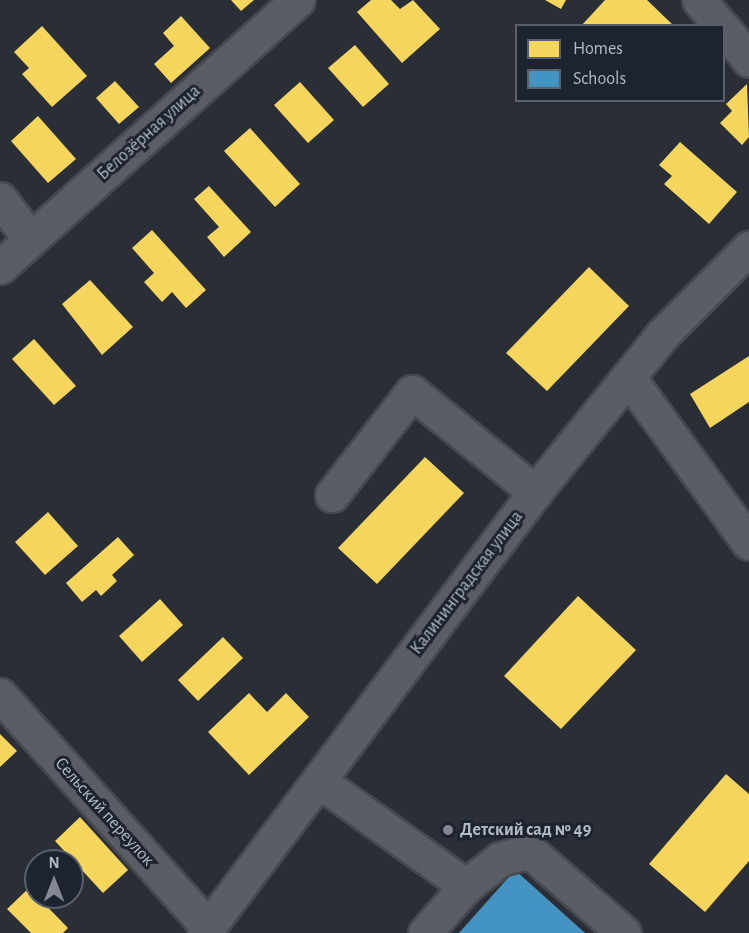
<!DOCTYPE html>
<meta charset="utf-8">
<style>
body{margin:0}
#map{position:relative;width:749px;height:933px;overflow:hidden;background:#2a2e36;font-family:"Alegreya Sans",sans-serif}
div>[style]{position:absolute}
.homes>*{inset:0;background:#f6d55c}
.schools>*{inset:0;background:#4393c3}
.roads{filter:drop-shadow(2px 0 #46494f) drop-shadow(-2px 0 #46494f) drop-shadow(0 2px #46494f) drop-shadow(0 -2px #46494f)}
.minor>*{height:33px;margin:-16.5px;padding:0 16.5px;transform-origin:16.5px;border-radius:16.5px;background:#5a5d64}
.dots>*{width:16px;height:16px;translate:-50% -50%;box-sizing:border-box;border:3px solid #1e2330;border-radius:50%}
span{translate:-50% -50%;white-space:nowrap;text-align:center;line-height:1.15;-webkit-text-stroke:6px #1e2330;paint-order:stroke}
.street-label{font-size:18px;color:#b4b9c6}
.poi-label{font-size:18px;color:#b4b9c6;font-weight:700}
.left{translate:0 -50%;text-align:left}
.legend{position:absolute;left:515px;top:24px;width:210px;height:78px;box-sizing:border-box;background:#1e2330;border:2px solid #5a5f6c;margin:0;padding:8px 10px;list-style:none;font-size:18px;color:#b4b9c6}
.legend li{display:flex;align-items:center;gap:12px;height:30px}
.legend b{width:30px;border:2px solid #5a5f6c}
.north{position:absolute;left:24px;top:849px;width:60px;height:60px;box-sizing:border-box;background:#1e2330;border:2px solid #5a5f6c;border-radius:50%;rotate:0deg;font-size:16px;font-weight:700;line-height:24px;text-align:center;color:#b4b9c6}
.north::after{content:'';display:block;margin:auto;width:21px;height:27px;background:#848894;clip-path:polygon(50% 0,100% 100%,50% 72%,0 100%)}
</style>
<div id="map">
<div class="homes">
<div style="clip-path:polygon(231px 0,254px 0,241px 11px)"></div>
<div style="clip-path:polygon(371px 0,391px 0,400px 9px,413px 0,440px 29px,402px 63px,357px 12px)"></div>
<div style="clip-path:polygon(545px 0,566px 0,561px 9px)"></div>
<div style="clip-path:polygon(605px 0,647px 0,674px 26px,581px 26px)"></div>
<div style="clip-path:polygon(181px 16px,210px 48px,171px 83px,154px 64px,174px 46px,163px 33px)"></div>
<div style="clip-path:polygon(42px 26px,87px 76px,52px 107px,22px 74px,29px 68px,14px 52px)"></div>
<div style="clip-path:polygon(355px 45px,389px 84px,363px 107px,328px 68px)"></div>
<div style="clip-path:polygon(115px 81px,139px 107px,119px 124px,96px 98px)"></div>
<div style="clip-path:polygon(300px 82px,334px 120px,308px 143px,274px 105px)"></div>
<div style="clip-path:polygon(747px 84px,749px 137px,742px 145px,720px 123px,732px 111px,726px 104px)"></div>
<div style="clip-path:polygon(38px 116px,76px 159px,48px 183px,11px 141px)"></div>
<div style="clip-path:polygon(250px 128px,300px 184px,275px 207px,224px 151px)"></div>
<div style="clip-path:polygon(680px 142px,737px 192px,709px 224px,664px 184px,672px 176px,659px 165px)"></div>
<div style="clip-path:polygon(209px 186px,251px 232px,224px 257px,207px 237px,219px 227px,194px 199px)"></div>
<div style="clip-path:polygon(152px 230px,206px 290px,186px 308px,172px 292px,162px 302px,144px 282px,154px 273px,132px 248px)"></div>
<div style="clip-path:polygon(589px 267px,629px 306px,547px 391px,506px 353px)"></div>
<div style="clip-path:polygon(90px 280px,133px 327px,102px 355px,62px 304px)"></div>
<div style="clip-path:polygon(34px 339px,76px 386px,54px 405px,12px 359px)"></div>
<div style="clip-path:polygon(749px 356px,749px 402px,710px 428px,690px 394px)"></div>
<div style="clip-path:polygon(425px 457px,464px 493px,377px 584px,338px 548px)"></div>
<div style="clip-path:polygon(48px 512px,78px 546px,45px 575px,15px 542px)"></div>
<div style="clip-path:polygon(118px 537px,134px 555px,112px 575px,117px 581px,101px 596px,96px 590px,82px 602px,66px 583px)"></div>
<div style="clip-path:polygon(578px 596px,636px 650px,561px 729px,504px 676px)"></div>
<div style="clip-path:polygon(160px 599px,183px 625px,142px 662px,119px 636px)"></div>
<div style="clip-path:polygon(223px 637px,243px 658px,198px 701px,178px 680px)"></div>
<div style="clip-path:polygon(249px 693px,267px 712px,286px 693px,309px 717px,249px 775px,208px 732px)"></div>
<div style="clip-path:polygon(0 734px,17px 751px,0 767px)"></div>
<div style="clip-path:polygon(726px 774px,749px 794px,749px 861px,705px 912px,649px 864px)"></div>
<div style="clip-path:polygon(80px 817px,128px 870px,103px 893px,55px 841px)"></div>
<div style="clip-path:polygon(29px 888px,68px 928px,63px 933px,31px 933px,7px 909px)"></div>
</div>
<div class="schools">
<div style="clip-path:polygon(515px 870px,585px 933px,459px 933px)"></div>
</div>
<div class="roads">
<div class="minor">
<div style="left:699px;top:0;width:34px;rotate:50deg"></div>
<div style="left:724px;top:29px;width:40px;rotate:51deg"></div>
<div style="left:0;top:199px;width:50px;rotate:53.1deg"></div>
<div style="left:0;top:267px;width:400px;rotate:-41.9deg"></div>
<div style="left:628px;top:377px;width:205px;rotate:53.9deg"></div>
<div style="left:332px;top:495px;width:130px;rotate:-52.2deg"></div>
<div style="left:412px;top:392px;width:159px;rotate:39.1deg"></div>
<div style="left:0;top:695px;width:313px;rotate:48.1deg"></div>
<div style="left:319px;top:781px;width:181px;rotate:35.5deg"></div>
<div style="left:204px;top:933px;width:551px;rotate:-53.11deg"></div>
<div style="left:535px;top:492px;width:203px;rotate:-51deg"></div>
<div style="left:663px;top:334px;width:122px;rotate:-45deg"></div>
<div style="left:425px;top:933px;width:62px;rotate:-48.9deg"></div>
<div style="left:466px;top:886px;width:43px;rotate:-38.5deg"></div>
<div style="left:500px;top:859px;width:23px;rotate:-15deg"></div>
<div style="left:522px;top:853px;width:12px;rotate:9deg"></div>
<div style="left:534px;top:855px;width:119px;rotate:40.9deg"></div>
</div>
</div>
<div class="dots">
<div style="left:448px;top:830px;background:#848894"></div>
</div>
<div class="street-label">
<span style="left:149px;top:133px;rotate:-42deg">Белозёрная улица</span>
<span style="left:467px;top:583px;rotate:-53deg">Калининградская улица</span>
<span style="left:104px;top:812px;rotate:48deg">Сельский переулок</span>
</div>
<div class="poi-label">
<span class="left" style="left:460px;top:830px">Детский сад № 49</span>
</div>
<ul class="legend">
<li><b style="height:16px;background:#f6d55c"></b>Homes</li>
<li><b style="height:16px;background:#4393c3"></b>Schools</li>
</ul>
<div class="north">N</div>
</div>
